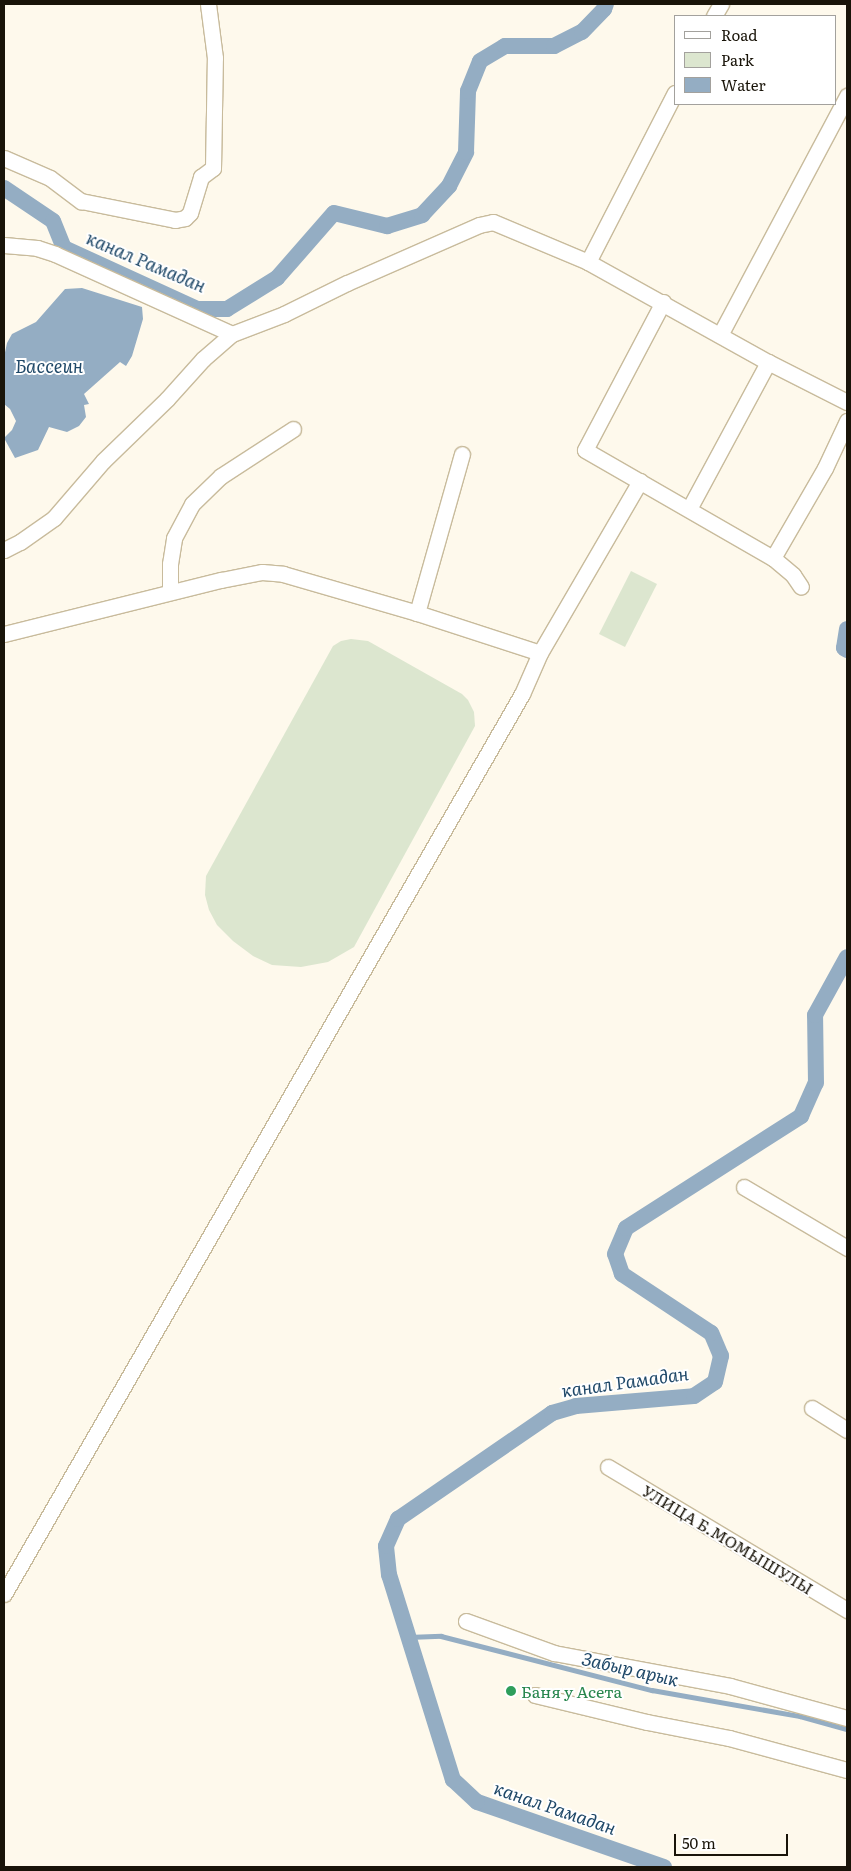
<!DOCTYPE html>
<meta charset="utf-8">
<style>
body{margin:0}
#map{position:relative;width:851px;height:1871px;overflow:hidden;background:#fef9ec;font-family:Literata,serif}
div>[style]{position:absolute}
.green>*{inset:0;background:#dce6cf}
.water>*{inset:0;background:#94adc3}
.stream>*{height:4.5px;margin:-2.25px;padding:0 2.25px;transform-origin:2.25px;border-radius:2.25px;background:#94adc3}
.canal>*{height:16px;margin:-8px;padding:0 8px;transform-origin:8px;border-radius:8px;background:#94adc3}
.roads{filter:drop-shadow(1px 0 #c8bb9c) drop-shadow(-1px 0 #c8bb9c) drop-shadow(0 1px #c8bb9c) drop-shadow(0 -1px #c8bb9c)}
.minor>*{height:15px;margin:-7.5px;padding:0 7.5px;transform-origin:7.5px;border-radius:7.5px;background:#fff}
.dots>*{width:14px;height:14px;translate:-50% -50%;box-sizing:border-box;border:2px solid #fff;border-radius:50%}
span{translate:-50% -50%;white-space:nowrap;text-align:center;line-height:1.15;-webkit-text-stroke:4px #fff;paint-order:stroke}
.street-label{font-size:16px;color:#191409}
.leisure-label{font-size:16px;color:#27864d}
.left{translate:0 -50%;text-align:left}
.water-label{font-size:18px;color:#1f4868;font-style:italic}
.frame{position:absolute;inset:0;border:5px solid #191409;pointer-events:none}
.legend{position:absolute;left:674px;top:15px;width:162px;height:90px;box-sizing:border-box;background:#fff;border:1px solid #a3a19d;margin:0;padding:6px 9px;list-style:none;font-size:15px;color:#191409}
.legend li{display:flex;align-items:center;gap:10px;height:25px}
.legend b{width:25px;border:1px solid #a3a19d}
.scale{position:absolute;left:674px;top:1834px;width:114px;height:22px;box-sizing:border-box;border:2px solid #191409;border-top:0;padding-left:6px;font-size:15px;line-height:18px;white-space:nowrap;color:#191409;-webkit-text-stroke:4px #fff;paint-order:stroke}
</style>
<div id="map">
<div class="green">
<div style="clip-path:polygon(631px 571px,657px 584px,625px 647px,599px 634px)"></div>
<div style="clip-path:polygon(351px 639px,368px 641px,462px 694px,468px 700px,474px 712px,475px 726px,354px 947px,328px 962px,301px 967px,272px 965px,253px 956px,233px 941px,217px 925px,209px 910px,205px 895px,206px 876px,333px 646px,341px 641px)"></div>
</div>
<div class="water">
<div style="clip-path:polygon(82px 288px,142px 307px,143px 319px,132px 356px,126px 366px,120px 362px,84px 394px,89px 404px,84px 405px,86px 417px,79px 426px,67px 432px,49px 427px,38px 450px,15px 458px,4px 438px,12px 430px,16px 421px,10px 409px,4px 404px,4px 357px,7px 343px,12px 334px,36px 322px,65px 289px)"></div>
</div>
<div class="stream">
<div style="left:408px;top:1637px;width:33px;rotate:-2deg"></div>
<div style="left:441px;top:1636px;width:218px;rotate:14.4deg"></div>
<div style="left:652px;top:1690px;width:150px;rotate:10deg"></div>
<div style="left:800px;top:1716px;width:49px;rotate:15.5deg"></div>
</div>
<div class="canal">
<div style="left:4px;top:188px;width:59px;rotate:34deg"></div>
<div style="left:53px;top:221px;width:29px;rotate:68deg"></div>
<div style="left:64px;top:248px;width:146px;rotate:24.6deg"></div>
<div style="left:197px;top:309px;width:30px"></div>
<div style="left:227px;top:309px;width:59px;rotate:-31.8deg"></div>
<div style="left:277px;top:278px;width:86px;rotate:-48.8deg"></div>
<div style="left:334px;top:213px;width:55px;rotate:13.8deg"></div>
<div style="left:387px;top:226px;width:37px;rotate:-17deg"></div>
<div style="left:422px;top:215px;width:40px;rotate:-47deg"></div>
<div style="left:449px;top:186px;width:38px;rotate:-63deg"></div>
<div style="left:466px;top:152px;width:61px;rotate:-88.1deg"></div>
<div style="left:468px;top:91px;width:32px;rotate:-68deg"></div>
<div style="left:480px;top:61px;width:29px;rotate:-31deg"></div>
<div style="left:505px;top:46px;width:49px"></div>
<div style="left:554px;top:46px;width:31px;rotate:-27deg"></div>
<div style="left:582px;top:32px;width:32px;rotate:-46deg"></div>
<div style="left:604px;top:9px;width:5px;rotate:-68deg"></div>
<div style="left:847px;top:629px;width:19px;rotate:99deg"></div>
<div style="left:844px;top:648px;width:4px;rotate:34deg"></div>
<div style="left:664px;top:1867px;width:198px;rotate:-160.8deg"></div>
<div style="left:477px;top:1802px;width:33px;rotate:-137deg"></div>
<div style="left:453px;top:1780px;width:215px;rotate:-107.3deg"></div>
<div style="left:389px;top:1575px;width:29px;rotate:-96deg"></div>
<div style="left:386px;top:1546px;width:30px;rotate:-66deg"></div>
<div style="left:398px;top:1519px;width:187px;rotate:-34.5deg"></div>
<div style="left:552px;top:1413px;width:25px;rotate:-16deg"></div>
<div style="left:576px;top:1406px;width:118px;rotate:-4.8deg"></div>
<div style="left:694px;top:1396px;width:25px;rotate:-34deg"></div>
<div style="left:715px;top:1382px;width:27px;rotate:-77deg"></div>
<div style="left:721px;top:1356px;width:25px;rotate:-113deg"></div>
<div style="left:711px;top:1333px;width:107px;rotate:-146.5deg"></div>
<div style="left:622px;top:1274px;width:21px;rotate:-109deg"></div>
<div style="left:615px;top:1254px;width:28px;rotate:-67deg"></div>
<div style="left:626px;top:1228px;width:208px;rotate:-32.6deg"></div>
<div style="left:801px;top:1116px;width:36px;rotate:-66deg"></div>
<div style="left:816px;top:1083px;width:68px;rotate:-90.8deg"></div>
<div style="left:815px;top:1015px;width:66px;rotate:-61.1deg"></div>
</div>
<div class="roads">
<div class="minor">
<div style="left:714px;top:16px;width:14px;rotate:-60deg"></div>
<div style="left:4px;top:158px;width:50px;rotate:23.5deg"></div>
<div style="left:50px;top:178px;width:39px;rotate:37deg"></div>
<div style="left:81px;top:201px;width:96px;rotate:11.4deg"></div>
<div style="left:175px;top:220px;width:10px;rotate:-11deg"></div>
<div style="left:185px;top:218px;width:7px;rotate:-45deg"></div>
<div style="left:190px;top:213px;width:38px;rotate:-73deg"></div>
<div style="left:201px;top:177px;width:15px;rotate:-37deg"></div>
<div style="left:213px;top:168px;width:110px;rotate:-89deg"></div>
<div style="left:215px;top:58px;width:54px;rotate:-97.4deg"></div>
<div style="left:4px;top:245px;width:33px;rotate:5deg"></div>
<div style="left:37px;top:248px;width:19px;rotate:18deg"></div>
<div style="left:55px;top:254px;width:194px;rotate:24.3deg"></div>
<div style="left:588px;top:262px;width:190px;rotate:-62.8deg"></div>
<div style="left:663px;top:302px;width:167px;rotate:117.8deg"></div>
<div style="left:585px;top:450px;width:217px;rotate:29.9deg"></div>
<div style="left:773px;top:558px;width:26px;rotate:40deg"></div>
<div style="left:793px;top:575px;width:14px;rotate:56deg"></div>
<div style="left:720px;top:335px;width:271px;rotate:-62deg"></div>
<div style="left:689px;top:509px;width:167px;rotate:-61.7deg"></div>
<div style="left:4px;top:550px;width:18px;rotate:-27deg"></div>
<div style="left:20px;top:542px;width:42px;rotate:-35.2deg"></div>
<div style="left:54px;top:518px;width:75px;rotate:-49.3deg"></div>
<div style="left:103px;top:461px;width:89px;rotate:-44.1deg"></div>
<div style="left:167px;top:399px;width:54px;rotate:-48deg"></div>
<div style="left:203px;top:359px;width:38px;rotate:-41deg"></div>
<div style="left:232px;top:334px;width:56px;rotate:-21deg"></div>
<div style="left:284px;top:314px;width:70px;rotate:-26.2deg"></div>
<div style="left:347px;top:283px;width:144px;rotate:-23.7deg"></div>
<div style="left:479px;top:225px;width:14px;rotate:-12deg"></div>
<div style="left:493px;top:222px;width:103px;rotate:22.8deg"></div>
<div style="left:588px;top:262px;width:206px;rotate:29.1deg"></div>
<div style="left:768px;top:362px;width:89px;rotate:26.9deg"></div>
<div style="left:773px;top:558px;width:104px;rotate:-60deg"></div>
<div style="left:825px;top:468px;width:52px;rotate:-64.9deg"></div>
<div style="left:170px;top:592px;width:28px;rotate:-90deg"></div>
<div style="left:170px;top:564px;width:26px;rotate:-81deg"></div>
<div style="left:174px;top:538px;width:38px;rotate:-62deg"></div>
<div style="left:192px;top:504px;width:40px;rotate:-44deg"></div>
<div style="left:221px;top:476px;width:86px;rotate:-33.1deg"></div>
<div style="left:417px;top:613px;width:165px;rotate:-74.2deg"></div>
<div style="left:4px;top:634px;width:224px;rotate:-14deg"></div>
<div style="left:221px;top:580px;width:42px;rotate:-11deg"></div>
<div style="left:262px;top:572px;width:21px;rotate:5deg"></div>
<div style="left:283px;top:574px;width:140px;rotate:16.2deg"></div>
<div style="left:417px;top:613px;width:129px;rotate:18deg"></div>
<div style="left:744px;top:1187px;width:120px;rotate:30.6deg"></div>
<div style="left:812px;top:1408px;width:41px;rotate:32.2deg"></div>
<div style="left:608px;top:1467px;width:279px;rotate:30.9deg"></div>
<div style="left:4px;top:1594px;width:1038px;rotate:-60.08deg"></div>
<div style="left:522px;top:694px;width:45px;rotate:-66.3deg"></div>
<div style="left:540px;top:653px;width:199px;rotate:-59.8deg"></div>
<div style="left:466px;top:1621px;width:94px;rotate:20deg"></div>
<div style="left:554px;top:1653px;width:179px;rotate:10.6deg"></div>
<div style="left:730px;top:1686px;width:121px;rotate:15.3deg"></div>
<div style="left:535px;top:1695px;width:115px;rotate:13.6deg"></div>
<div style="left:647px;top:1722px;width:84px;rotate:11deg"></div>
<div style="left:729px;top:1738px;width:122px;rotate:15.2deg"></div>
</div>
</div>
<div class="dots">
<div style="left:511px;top:1691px;background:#2e9e5b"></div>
</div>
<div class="street-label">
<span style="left:728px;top:1539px;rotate:31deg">УЛИЦА Б.МОМЫШУЛЫ</span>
</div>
<div class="leisure-label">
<span class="left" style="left:521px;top:1691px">Баня у Асета</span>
</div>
<div class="water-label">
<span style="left:146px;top:262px;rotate:23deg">канал Рамадан</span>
<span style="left:49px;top:366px">Бассеин</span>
<span style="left:625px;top:1382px;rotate:-8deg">канал Рамадан</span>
<span style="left:630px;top:1669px;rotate:13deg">Забыр арык</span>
<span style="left:555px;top:1808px;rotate:19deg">канал Рамадан</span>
</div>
<div class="frame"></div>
<ul class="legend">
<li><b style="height:6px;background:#fff"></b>Road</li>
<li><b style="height:14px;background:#dce6cf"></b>Park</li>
<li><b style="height:14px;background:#94adc3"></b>Water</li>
</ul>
<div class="scale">50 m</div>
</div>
